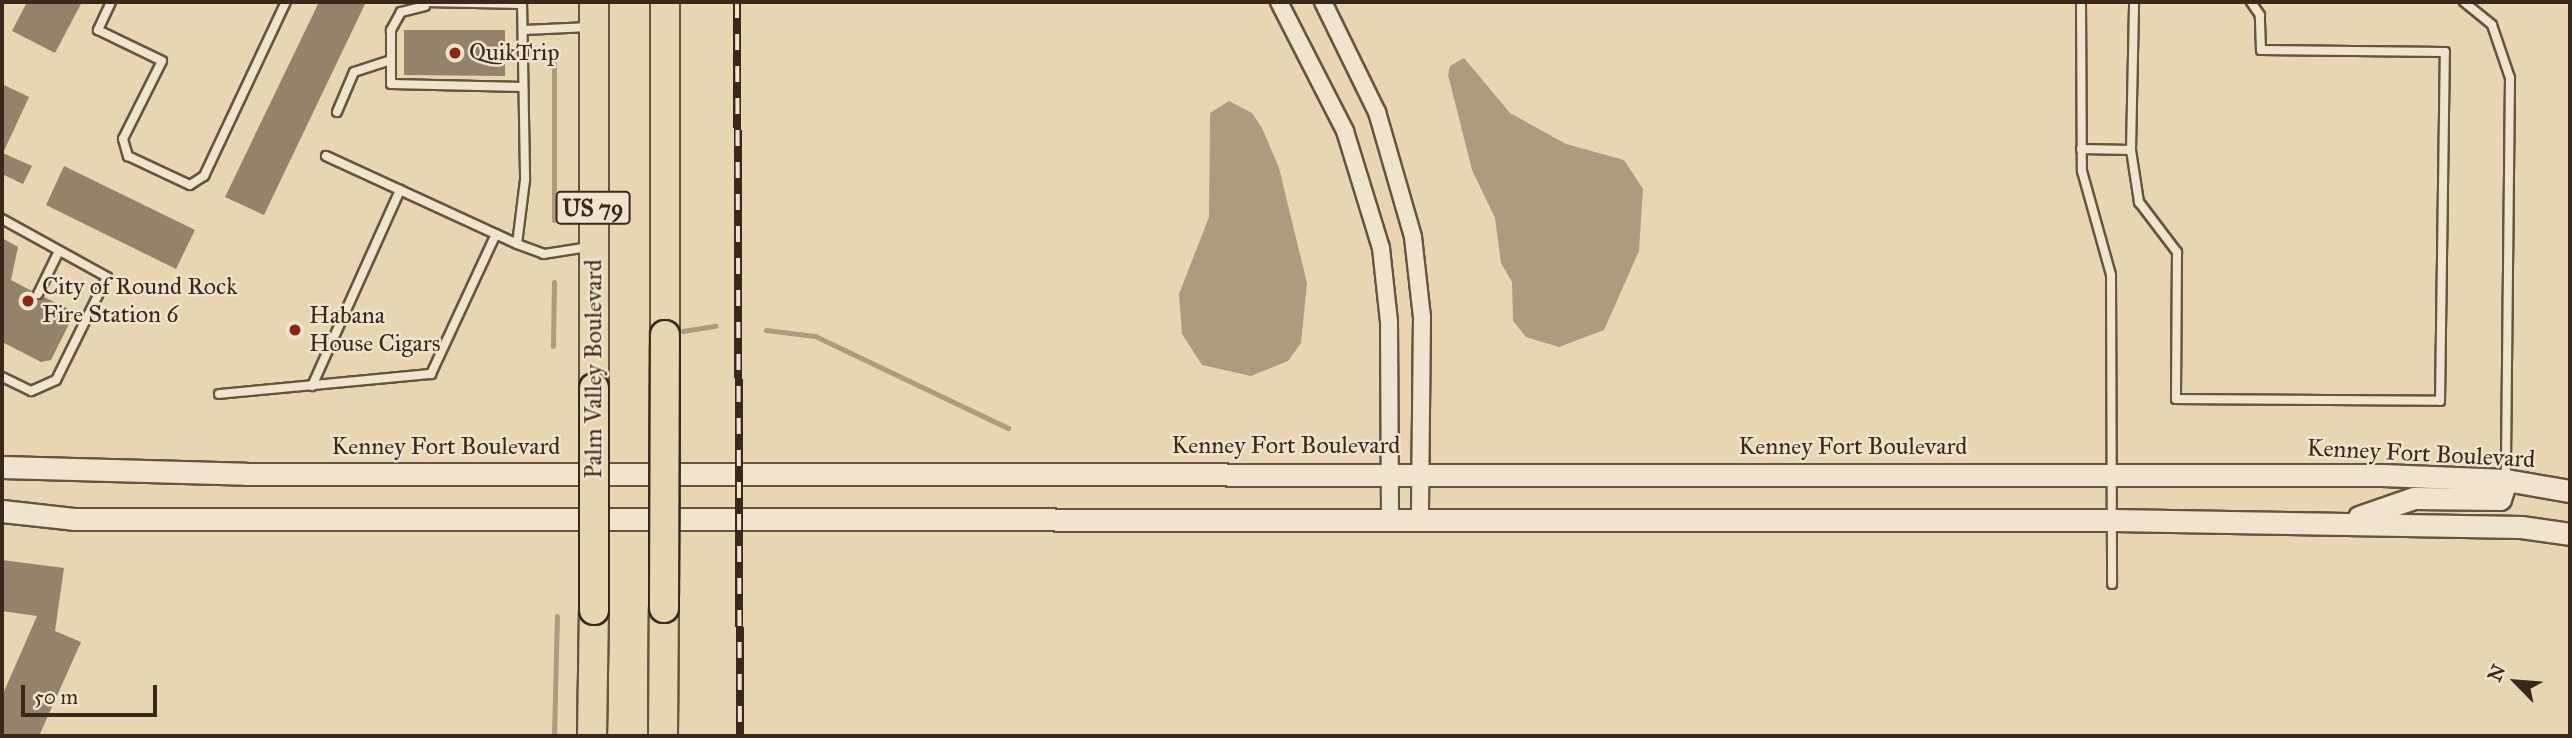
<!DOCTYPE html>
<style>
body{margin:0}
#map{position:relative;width:2572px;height:738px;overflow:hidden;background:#e8d6b3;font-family:"IM FELL Great Primer",serif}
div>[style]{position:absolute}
.water>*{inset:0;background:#ad9b7f}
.stream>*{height:5px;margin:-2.5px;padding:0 2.5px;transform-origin:2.5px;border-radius:2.5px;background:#ad9b7f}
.building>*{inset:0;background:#94826a}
.roads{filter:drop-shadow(2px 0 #665440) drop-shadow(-2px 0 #665440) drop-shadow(0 2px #665440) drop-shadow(0 -2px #665440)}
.lane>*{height:8px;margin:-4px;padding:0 4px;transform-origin:4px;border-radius:4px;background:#f0e4ce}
.street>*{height:16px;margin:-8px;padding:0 8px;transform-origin:8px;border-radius:8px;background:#f0e4ce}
.secondary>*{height:21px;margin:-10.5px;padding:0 10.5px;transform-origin:10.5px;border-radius:10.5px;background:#f0e4ce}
.highway>*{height:28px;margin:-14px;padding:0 14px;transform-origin:14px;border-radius:14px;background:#e8d6b3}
.rail>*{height:8px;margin-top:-4px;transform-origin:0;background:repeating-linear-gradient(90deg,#f0e4ce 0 16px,#3a281a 0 32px);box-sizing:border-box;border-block:2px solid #3a281a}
.bridges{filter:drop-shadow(2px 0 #3a281a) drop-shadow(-2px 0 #3a281a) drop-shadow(0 2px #3a281a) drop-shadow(0 -2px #3a281a)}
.highway-bridge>*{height:28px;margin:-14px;padding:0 14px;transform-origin:14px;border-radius:14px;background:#e8d6b3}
.dots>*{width:19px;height:19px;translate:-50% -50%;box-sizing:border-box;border:4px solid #f0e4ce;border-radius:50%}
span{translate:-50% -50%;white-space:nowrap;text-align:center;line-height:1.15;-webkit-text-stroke:5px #f0e4ce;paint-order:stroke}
.shield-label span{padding:2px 5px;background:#f0e4ce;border:2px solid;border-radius:5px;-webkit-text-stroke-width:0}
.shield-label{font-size:23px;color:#3a281a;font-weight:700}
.poi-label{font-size:24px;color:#3a281a}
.left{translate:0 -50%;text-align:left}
.street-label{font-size:24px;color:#3a281a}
.frame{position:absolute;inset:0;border:4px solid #3a281a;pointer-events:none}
.north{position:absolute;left:2481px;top:647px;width:70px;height:70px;-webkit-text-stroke:5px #f0e4ce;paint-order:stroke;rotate:295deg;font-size:19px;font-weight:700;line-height:28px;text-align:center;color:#3a281a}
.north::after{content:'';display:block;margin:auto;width:24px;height:32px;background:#3a281a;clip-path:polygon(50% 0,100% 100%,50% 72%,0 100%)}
.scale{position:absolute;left:21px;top:685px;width:136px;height:32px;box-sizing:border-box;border:4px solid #3a281a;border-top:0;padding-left:9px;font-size:21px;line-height:24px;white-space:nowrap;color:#3a281a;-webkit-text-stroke:5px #f0e4ce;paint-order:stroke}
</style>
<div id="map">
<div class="water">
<div style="clip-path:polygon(1464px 58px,1510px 113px,1566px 144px,1624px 160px,1643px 189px,1639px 251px,1604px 330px,1559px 347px,1526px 337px,1513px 321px,1512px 282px,1501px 263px,1495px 218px,1472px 170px,1448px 75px,1450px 66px)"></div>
<div style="clip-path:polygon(1229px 101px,1252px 113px,1262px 128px,1279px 168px,1307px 283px,1301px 343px,1288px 361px,1251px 376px,1202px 365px,1182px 334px,1179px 294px,1209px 217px,1210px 113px)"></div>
</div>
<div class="stream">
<div style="left:554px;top:64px;width:156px;rotate:90deg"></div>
<div style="left:766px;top:330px;width:49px;rotate:7deg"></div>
<div style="left:815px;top:336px;width:214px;rotate:25.5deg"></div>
<div style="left:683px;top:331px;width:33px;rotate:-9deg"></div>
<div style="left:553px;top:346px;width:64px;rotate:-89.1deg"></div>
<div style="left:554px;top:736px;width:120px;rotate:-88.6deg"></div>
</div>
<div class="building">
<div style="clip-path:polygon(27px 2px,82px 2px,55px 53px,12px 31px)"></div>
<div style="clip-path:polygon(319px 2px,366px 2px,264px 215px,225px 197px)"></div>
<div style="clip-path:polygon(404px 30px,505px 30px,505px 76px,404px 75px)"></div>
<div style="clip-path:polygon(2px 84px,29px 97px,3px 153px,32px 166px,23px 184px,2px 174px)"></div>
<div style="clip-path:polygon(64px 166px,195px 230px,176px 269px,46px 205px)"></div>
<div style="clip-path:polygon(2px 238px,18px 247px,11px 280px,32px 291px,35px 300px,44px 297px,69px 309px,65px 315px,72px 318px,51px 360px,41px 362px,2px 342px)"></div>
<div style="clip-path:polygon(2px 560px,64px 568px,55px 631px,81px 642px,39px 736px,2px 736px,2px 696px,37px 616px,2px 611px)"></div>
</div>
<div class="roads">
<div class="lane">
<div style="left:111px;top:2px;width:31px;rotate:115deg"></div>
<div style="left:98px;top:30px;width:71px;rotate:25.8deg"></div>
<div style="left:162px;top:61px;width:87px;rotate:116.6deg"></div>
<div style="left:123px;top:139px;width:18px;rotate:74deg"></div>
<div style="left:128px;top:156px;width:68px;rotate:25.1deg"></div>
<div style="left:190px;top:185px;width:17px;rotate:-33deg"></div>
<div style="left:204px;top:176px;width:192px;rotate:-64.8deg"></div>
<div style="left:425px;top:2px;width:97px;rotate:1.2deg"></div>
<div style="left:522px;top:2px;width:178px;rotate:89deg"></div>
<div style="left:525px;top:180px;width:64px;rotate:97.1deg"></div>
<div style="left:517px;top:244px;width:29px;rotate:20deg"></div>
<div style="left:544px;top:254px;width:45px;rotate:-9deg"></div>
<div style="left:2081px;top:2px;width:169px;rotate:89.7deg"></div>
<div style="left:2082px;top:171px;width:108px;rotate:74.4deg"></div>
<div style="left:2111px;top:275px;width:309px;rotate:89.8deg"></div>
<div style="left:2464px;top:2px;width:36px;rotate:39deg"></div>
<div style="left:2492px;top:25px;width:56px;rotate:71.2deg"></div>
<div style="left:2510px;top:78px;width:402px;rotate:90.6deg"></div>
<div style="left:425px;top:6px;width:25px;rotate:166deg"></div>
<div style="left:401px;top:12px;width:21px;rotate:119deg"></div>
<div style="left:391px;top:30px;width:54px;rotate:90deg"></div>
<div style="left:391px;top:84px;width:132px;rotate:1.3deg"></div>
<div style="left:523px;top:30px;width:68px;rotate:-2.5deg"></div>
<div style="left:337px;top:112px;width:43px;rotate:-67deg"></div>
<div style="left:354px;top:72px;width:38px;rotate:-18deg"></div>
<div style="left:2081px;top:149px;width:50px;rotate:1.1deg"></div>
<div style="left:2131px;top:150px;width:148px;rotate:-88.8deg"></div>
<div style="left:2131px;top:150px;width:53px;rotate:81.3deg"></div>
<div style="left:2139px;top:202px;width:63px;rotate:52.8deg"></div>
<div style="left:2177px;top:252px;width:147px;rotate:90.4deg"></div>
<div style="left:2176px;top:399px;width:264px;rotate:0.4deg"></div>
<div style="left:2440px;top:401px;width:349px;rotate:-89.2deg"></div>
<div style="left:2445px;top:52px;width:184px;rotate:-179.4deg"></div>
<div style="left:2261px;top:50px;width:35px;rotate:-92deg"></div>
<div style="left:2260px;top:15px;width:16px;rotate:-125deg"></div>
<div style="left:326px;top:156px;width:210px;rotate:24.7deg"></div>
<div style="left:2px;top:219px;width:120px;rotate:28.9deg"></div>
<div style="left:107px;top:277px;width:115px;rotate:116.3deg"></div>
<div style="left:56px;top:380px;width:27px;rotate:156deg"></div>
<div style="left:31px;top:391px;width:32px;rotate:-154deg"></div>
<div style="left:38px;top:294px;width:48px;rotate:-64deg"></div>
<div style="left:312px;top:386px;width:215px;rotate:-65.8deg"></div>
<div style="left:219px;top:394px;width:213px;rotate:-5.4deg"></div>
<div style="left:431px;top:374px;width:154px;rotate:-65.1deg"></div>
</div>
<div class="street">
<div style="left:1279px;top:2px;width:145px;rotate:62.9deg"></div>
<div style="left:1345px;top:131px;width:122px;rotate:72.9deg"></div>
<div style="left:1381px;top:248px;width:74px;rotate:83.8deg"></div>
<div style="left:1389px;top:322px;width:198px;rotate:89.7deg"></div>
<div style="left:1323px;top:2px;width:123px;rotate:63.9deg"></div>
<div style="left:1377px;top:112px;width:130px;rotate:73.9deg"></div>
<div style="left:1413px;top:237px;width:81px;rotate:83.6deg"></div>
<div style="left:1422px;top:317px;width:204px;rotate:90.6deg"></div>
</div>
<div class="secondary">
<div style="left:2px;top:467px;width:244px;rotate:1.6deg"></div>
<div style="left:246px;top:474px;width:2136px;rotate:0.03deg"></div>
<div style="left:2382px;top:475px;width:124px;rotate:2.3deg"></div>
<div style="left:2506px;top:480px;width:65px;rotate:9.8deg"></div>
<div style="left:2px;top:511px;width:72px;rotate:6.3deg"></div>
<div style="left:74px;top:519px;width:2039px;rotate:0.03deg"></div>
<div style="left:2113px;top:520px;width:408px;rotate:1deg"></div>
<div style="left:2521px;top:527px;width:49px;rotate:8.1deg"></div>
<div style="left:2359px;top:517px;width:58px;rotate:-19.1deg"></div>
<div style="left:2414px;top:498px;width:86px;rotate:0.7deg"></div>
<div style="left:2500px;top:499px;width:20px;rotate:-72deg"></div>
</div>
<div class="highway">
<div style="left:594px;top:2px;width:386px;rotate:90deg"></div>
<div style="left:665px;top:335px;width:333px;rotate:-90deg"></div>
<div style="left:592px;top:736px;width:126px;rotate:-89.1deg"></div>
<div style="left:663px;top:736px;width:128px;rotate:-89.6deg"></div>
</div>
</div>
<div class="rail">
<div style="left:737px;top:2px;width:734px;rotate:89.77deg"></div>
</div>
<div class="bridges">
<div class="highway-bridge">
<div style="left:594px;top:388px;width:222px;rotate:90deg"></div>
<div style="left:664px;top:608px;width:273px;rotate:-89.8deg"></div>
</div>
</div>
<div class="dots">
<div style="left:455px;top:53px;background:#8f2418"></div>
<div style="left:28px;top:301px;background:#8f2418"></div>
<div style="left:295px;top:330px;background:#8f2418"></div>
</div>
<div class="shield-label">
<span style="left:593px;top:208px">US 79</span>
</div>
<div class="poi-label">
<span class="left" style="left:469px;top:53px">QuikTrip</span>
<span class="left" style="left:42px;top:301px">City of Round Rock<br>Fire Station 6</span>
<span class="left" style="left:309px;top:330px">Habana<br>House Cigars</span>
</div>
<div class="street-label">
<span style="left:594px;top:369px;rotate:-90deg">Palm Valley Boulevard</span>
<span style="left:1286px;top:446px">Kenney Fort Boulevard</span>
<span style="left:446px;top:447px">Kenney Fort Boulevard</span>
<span style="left:1853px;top:447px">Kenney Fort Boulevard</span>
<span style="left:2421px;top:454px;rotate:3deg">Kenney Fort Boulevard</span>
</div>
<div class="frame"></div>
<div class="north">N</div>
<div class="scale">50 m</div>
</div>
